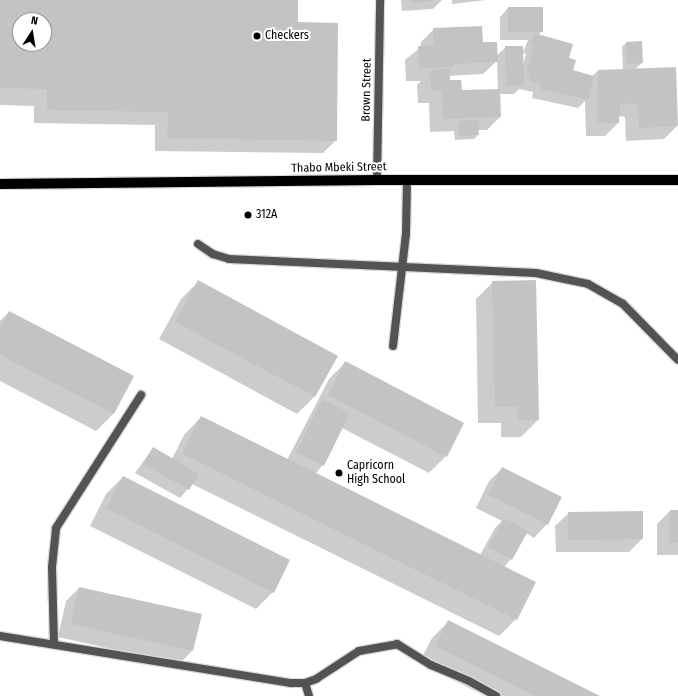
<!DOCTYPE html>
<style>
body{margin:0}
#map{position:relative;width:678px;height:696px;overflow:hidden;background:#fff;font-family:"Fira Sans Condensed",sans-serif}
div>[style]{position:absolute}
.shadow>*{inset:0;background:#0003}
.building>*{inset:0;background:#c3c3c3}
.roads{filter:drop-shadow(1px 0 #dbdbdb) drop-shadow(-1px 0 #dbdbdb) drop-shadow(0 1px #dbdbdb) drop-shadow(0 -1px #dbdbdb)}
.lane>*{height:8px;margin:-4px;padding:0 4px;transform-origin:4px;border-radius:4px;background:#535353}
.street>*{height:8px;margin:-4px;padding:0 4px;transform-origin:4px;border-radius:4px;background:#535353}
.primary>*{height:10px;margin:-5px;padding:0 5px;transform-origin:5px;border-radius:5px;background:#000}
.dots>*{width:11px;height:11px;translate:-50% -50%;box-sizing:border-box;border:2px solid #fff;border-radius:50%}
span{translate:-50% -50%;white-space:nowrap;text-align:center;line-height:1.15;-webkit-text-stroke:4px #fff;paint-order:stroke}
.poi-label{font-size:12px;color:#000}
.left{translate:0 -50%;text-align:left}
.street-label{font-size:12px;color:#000}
.north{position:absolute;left:12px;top:12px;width:40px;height:40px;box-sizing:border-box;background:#fff;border:1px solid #999;border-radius:50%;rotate:12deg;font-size:11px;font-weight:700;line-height:16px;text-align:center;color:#000}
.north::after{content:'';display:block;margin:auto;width:14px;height:18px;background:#000;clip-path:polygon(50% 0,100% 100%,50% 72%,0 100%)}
</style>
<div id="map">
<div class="shadow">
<div style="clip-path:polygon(evenodd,0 0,297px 0,297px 23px,336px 140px,323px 153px,155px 151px,155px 125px,34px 123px,34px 106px,0 105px,0 0,20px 20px,44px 20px,44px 44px,20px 44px,20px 20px)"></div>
<div style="clip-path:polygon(401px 0,442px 0,433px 9px,402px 11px)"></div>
<div style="clip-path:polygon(452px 0,486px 0,452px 4px)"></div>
<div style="clip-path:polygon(evenodd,508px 8px,542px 31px,538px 35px,568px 59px,572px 71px,592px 76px,598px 71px,623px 70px,622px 47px,626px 43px,641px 42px,642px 63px,635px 69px,677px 126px,664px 139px,626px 141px,625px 117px,619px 116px,618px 123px,605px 136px,586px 136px,585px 101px,578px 108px,532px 98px,533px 92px,519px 89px,514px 94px,499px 94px,500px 117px,487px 130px,478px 130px,478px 135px,474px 139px,455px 140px,454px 131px,430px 132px,429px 103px,418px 103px,417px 85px,421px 81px,406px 81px,405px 60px,421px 47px,421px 42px,434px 29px,482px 43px,496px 56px,506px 47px,523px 52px,528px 40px,500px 40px,500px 17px,508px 8px,522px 53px,526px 54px,523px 65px,522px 53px,508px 8px,497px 61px,498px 90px,461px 91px,449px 81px,449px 76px,483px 74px,497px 61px)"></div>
<div style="clip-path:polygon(198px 282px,336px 357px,314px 397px,297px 414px,159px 339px,181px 299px)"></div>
<div style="clip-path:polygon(493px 282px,538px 420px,521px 437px,501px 437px,501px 423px,478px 423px,476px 299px)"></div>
<div style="clip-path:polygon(9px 312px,133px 376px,113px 414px,96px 431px,0 381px,0 321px)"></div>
<div style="clip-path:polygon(346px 362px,446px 456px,429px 473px,342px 428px,323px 465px,315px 474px,480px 555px,495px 528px,502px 521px,476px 508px,489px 481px,503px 468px,547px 524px,534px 538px,526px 533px,511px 559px,504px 567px,516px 619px,499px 636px,192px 484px,180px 498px,135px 473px,153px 448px,172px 459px,184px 435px,201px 417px,287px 460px,329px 379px)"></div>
<div style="clip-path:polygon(123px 477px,273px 592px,256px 609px,90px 526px,106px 494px)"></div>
<div style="clip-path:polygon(670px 511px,678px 511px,678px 555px,657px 555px,657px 524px)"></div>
<div style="clip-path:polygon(569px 513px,642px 539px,629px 552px,556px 552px,555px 526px)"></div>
<div style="clip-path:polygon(79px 588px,192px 651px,179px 664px,58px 637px,66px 601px)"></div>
<div style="clip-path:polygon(449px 621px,598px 696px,485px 696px,419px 663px,432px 638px)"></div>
</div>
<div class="building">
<div style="clip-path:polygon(evenodd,0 0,298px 0,298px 22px,338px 23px,337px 141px,167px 138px,168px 112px,47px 110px,47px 89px,0 88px,0 0,20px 20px,44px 20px,44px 44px,20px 44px,20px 20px)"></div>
<div style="clip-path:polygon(410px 0,433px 0,433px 1px,411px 3px)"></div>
<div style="clip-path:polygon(508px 7px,543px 7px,543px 32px,508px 32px)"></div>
<div style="clip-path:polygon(482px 26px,483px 42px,497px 42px,498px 62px,453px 64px,453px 67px,419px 69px,418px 46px,434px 45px,433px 28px)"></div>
<div style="clip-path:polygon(534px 33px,573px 44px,569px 58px,576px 60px,573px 70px,594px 76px,588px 100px,540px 89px,541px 84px,528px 80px,530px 73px,527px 73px,534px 45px,531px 44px)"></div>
<div style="clip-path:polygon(642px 41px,643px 63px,627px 64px,626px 42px)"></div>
<div style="clip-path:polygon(505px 46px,523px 46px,524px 85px,506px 86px)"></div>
<div style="clip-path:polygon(676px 67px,678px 126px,639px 128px,638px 104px,620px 103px,619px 123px,598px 123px,598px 70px)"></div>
<div style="clip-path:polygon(450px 69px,450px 80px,461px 80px,462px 90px,500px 89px,501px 117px,443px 119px,442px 90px,431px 90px,430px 70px)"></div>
<div style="clip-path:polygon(478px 120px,479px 135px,459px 136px,458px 121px)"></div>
<div style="clip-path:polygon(198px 280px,338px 356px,315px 397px,175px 322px)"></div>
<div style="clip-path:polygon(536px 280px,539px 420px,518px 420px,518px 406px,495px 407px,492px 281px)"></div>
<div style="clip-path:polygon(9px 311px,134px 376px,114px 414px,0 355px,0 328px)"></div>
<div style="clip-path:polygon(345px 361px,464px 423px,447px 457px,328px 395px)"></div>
<div style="clip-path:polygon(322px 400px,350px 413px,324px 466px,296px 452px)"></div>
<div style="clip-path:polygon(201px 416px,536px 582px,517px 620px,182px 454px)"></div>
<div style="clip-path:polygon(153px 447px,199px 474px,189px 490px,143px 464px)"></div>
<div style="clip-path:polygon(502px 467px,562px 497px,548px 525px,488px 495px)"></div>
<div style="clip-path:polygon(123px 476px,290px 560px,274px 593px,106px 508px)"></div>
<div style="clip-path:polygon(670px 510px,678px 510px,678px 543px,670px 543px)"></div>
<div style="clip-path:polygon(643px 511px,643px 539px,568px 540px,568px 512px)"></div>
<div style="clip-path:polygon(504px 518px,528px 531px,512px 560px,488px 547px)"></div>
<div style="clip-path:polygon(79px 587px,202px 614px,193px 651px,71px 624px)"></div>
<div style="clip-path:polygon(448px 620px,600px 696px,535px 696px,435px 646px)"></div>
</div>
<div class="roads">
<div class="lane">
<div style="left:198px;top:244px;width:18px;rotate:34deg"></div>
<div style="left:213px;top:254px;width:17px;rotate:17deg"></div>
<div style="left:229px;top:259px;width:307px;rotate:2.6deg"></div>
<div style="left:536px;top:273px;width:53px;rotate:11.9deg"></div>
<div style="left:588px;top:284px;width:40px;rotate:29.7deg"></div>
<div style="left:623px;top:304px;width:78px;rotate:45.5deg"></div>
<div style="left:393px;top:346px;width:113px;rotate:-83.4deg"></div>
<div style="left:406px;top:234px;width:54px;rotate:-88.9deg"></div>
<div style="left:305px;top:683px;width:14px;rotate:73deg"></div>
</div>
<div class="street">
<div style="left:377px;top:180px;width:180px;rotate:-89deg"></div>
<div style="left:0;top:636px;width:295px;rotate:9.2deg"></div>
<div style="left:291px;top:683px;width:14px"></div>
<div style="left:305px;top:683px;width:12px;rotate:-20deg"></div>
<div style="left:316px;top:679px;width:51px;rotate:-33.1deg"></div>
<div style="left:359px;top:651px;width:39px;rotate:-10deg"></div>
<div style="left:397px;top:644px;width:40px;rotate:32deg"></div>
<div style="left:431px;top:665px;width:41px;rotate:22.8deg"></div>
<div style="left:469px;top:681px;width:31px;rotate:29deg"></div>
<div style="left:54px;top:644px;width:77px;rotate:-91.5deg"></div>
<div style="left:52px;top:567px;width:39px;rotate:-84deg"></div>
<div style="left:56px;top:528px;width:158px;rotate:-57.4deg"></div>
</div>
<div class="primary">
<div style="left:0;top:184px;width:377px;rotate:-0.6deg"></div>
<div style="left:377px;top:180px;width:301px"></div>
</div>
</div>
<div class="dots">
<div style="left:257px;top:36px;background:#000"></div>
<div style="left:248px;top:215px;background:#000"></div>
<div style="left:339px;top:473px;background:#000"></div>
</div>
<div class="poi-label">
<span class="left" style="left:265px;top:36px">Checkers</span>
<span class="left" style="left:256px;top:215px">312A</span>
<span class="left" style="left:347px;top:473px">Capricorn<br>High School</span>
</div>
<div class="street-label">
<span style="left:367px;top:90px;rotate:-89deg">Brown Street</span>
<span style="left:339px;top:168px;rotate:-1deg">Thabo Mbeki Street</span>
</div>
<div class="north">N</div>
</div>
